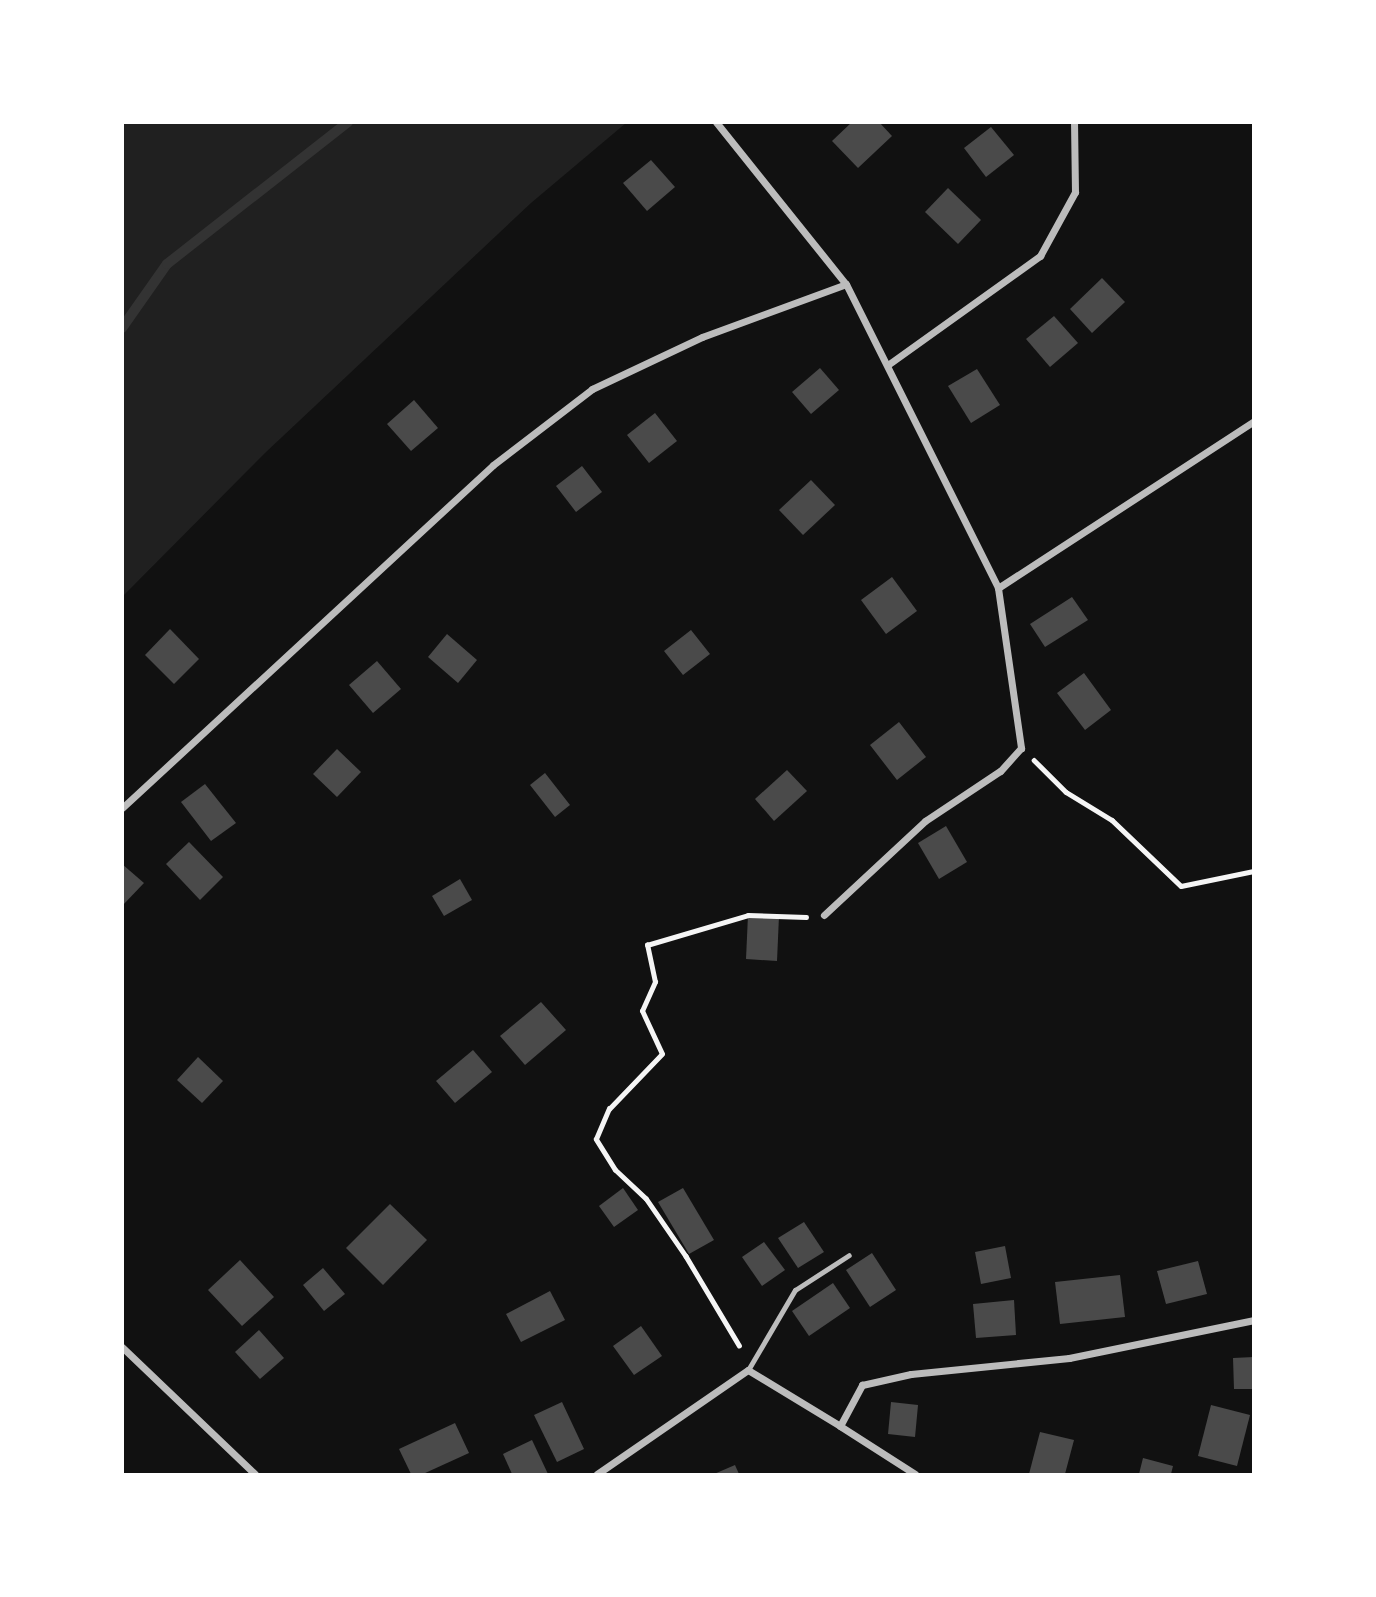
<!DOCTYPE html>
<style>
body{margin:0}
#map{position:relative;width:1376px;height:1597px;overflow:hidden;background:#111;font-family:"Roboto Condensed",sans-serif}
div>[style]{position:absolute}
.green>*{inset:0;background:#202020}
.stream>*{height:10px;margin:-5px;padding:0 5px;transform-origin:5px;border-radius:5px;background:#333}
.building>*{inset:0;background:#4a4a4a}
.path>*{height:4.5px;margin:-2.25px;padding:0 2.25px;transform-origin:2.25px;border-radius:2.25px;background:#f5f5f5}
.service>*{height:5px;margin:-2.5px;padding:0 2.5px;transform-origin:2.5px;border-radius:2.5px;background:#bcbcbc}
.minor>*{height:7px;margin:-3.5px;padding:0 3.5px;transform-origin:3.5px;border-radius:3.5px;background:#bcbcbc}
span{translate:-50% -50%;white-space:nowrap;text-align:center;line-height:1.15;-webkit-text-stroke:6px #fff;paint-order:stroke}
.frame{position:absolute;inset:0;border:124px solid #fff;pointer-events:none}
</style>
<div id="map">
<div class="green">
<div style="clip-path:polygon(123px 122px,626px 122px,626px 123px,531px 203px,265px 453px,123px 596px)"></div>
</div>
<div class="stream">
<div style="left:122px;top:328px;width:78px;rotate:-54.9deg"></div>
<div style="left:167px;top:264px;width:230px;rotate:-38.1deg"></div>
</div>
<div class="building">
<div style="clip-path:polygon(852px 122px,879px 122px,892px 136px,858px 168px,832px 141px)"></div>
<div style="clip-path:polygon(991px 127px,1014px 155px,986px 177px,964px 148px)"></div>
<div style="clip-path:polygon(651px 160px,675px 187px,647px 211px,623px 183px)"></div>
<div style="clip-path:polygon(948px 188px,981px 220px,958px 244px,925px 212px)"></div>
<div style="clip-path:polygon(1102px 278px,1125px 302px,1092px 333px,1070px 309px)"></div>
<div style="clip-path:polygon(1054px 316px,1078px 343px,1050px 367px,1026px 339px)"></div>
<div style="clip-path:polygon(820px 368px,839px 390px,811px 414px,792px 392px)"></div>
<div style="clip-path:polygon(977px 369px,1000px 405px,971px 423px,948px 386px)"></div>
<div style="clip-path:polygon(414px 400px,438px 428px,411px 451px,387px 424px)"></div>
<div style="clip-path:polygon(655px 413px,677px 441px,649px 463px,627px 435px)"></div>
<div style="clip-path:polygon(582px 466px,602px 492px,576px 512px,556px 486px)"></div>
<div style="clip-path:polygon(811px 480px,835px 505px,803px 535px,779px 510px)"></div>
<div style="clip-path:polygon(892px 577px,917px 611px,886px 634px,861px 600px)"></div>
<div style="clip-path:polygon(1072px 597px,1088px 620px,1045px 647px,1030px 624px)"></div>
<div style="clip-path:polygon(170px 629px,199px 659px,174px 684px,145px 655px)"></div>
<div style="clip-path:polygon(691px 630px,710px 654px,683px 675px,664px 651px)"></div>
<div style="clip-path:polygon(447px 634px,477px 660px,458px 683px,428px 657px)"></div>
<div style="clip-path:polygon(377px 661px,401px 689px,373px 713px,349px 685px)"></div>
<div style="clip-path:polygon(1084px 673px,1111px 710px,1085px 730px,1057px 693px)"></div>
<div style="clip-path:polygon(899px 722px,926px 757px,897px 780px,870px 745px)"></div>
<div style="clip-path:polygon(337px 749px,361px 772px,337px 797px,313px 774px)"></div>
<div style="clip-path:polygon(787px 770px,807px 791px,774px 821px,755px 799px)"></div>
<div style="clip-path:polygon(545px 773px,570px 805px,555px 817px,530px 785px)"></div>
<div style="clip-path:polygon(205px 784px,236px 823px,211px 841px,181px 802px)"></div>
<div style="clip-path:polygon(946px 826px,967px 862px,939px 879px,918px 843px)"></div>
<div style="clip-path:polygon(189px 842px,223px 877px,200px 900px,166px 864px)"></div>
<div style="clip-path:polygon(122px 864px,144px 883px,122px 906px)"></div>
<div style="clip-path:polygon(460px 879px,472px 900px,444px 916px,432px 896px)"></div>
<div style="clip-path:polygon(748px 915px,779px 916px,777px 961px,746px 959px)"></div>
<div style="clip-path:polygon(541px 1002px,566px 1030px,525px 1065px,500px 1036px)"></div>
<div style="clip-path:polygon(473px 1050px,492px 1072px,455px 1103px,436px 1081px)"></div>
<div style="clip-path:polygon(198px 1057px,223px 1081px,202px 1103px,177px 1080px)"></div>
<div style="clip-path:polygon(623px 1188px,638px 1210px,614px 1227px,599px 1206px)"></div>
<div style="clip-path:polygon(683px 1188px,714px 1240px,689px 1254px,658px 1202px)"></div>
<div style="clip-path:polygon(390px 1204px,427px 1240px,383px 1285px,346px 1248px)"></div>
<div style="clip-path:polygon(804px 1222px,824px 1252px,798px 1268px,778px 1238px)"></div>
<div style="clip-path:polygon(764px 1242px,785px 1270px,762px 1286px,742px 1257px)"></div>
<div style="clip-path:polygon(1005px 1246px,1011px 1278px,981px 1284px,975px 1252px)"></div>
<div style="clip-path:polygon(872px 1253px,896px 1290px,870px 1307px,846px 1270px)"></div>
<div style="clip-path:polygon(240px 1260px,274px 1297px,242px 1326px,208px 1290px)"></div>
<div style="clip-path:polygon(1198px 1261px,1207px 1294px,1166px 1304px,1157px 1271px)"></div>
<div style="clip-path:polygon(323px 1268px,345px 1294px,324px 1311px,303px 1285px)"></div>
<div style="clip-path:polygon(1120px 1275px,1125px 1317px,1060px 1324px,1055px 1282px)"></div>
<div style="clip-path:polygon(833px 1283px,850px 1308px,809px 1336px,792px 1311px)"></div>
<div style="clip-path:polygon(550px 1291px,565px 1320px,521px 1342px,506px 1314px)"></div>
<div style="clip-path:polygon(1014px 1300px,1016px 1335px,976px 1338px,973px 1304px)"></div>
<div style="clip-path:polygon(641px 1326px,662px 1356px,634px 1375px,613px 1346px)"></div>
<div style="clip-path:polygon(259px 1330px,284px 1358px,260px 1379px,235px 1352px)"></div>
<div style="clip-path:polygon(1254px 1357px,1254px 1389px,1234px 1389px,1233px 1358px)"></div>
<div style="clip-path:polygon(562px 1402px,584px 1449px,557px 1462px,534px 1415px)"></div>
<div style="clip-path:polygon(891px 1402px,918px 1405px,915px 1437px,888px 1434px)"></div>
<div style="clip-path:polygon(1211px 1405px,1250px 1415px,1237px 1466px,1198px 1456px)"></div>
<div style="clip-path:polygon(455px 1423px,469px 1453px,423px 1474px,411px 1474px,399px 1449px)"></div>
<div style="clip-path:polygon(1040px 1432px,1074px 1440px,1065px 1474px,1029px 1474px)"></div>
<div style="clip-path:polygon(532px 1440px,548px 1474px,512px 1474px,503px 1454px)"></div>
<div style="clip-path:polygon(1143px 1458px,1173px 1466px,1171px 1474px,1139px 1474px)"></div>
<div style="clip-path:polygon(735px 1465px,739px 1474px,714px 1474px)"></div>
</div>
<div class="path">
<div style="left:1034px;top:760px;width:45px;rotate:45deg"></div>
<div style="left:1066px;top:792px;width:54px;rotate:31.3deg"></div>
<div style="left:1112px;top:820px;width:95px;rotate:43.7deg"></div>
<div style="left:1181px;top:886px;width:75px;rotate:-11.6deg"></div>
<div style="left:739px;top:1346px;width:104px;rotate:-120.8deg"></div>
<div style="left:686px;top:1257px;width:70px;rotate:-124.6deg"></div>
<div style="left:646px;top:1199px;width:42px;rotate:-136.9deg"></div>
<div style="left:615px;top:1170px;width:36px;rotate:-122deg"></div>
<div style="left:596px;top:1139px;width:33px;rotate:-67deg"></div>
<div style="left:609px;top:1109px;width:76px;rotate:-46.1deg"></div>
<div style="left:662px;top:1054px;width:47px;rotate:-114.9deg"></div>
<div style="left:642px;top:1011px;width:32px;rotate:-66deg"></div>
<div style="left:655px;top:982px;width:38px;rotate:-102deg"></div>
<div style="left:647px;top:945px;width:105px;rotate:-16.5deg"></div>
<div style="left:748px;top:915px;width:58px;rotate:2deg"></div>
</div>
<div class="service">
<div style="left:748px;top:1370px;width:93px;rotate:-59.6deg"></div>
<div style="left:795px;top:1290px;width:64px;rotate:-32.9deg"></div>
</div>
<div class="minor">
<div style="left:716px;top:122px;width:208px;rotate:51.3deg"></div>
<div style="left:846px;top:284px;width:340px;rotate:63.4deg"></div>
<div style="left:998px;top:588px;width:162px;rotate:81.8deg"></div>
<div style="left:1021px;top:748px;width:31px;rotate:132deg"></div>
<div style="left:1000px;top:771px;width:90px;rotate:146.3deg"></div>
<div style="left:925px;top:821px;width:138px;rotate:137.1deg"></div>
<div style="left:889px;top:364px;width:186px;rotate:-35.6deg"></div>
<div style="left:1040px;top:256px;width:73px;rotate:-61.3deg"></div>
<div style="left:1075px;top:192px;width:70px;rotate:-90.8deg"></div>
<div style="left:998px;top:588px;width:306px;rotate:-33.1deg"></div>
<div style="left:122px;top:808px;width:505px;rotate:-42.75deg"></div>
<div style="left:493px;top:465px;width:125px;rotate:-37.5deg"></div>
<div style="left:592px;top:389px;width:122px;rotate:-25.3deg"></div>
<div style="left:702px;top:337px;width:153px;rotate:-20.2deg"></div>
<div style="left:122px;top:1347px;width:184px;rotate:43.7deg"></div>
<div style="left:840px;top:1426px;width:89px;rotate:32.6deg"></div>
<div style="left:597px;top:1474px;width:183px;rotate:-34.6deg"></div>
<div style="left:748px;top:1370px;width:108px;rotate:31.3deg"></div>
<div style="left:840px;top:1426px;width:47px;rotate:-61.8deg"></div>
<div style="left:862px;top:1385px;width:50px;rotate:-12.7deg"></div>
<div style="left:911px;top:1374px;width:159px;rotate:-5.8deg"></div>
<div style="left:1069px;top:1358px;width:189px;rotate:-11.6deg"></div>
</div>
<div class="frame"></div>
</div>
